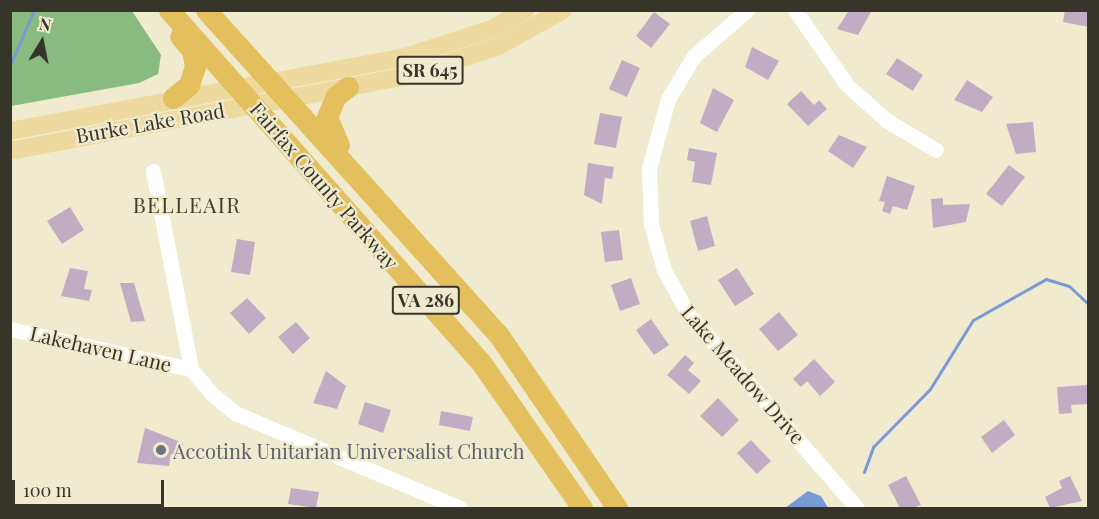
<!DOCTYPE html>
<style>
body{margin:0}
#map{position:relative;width:1099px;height:519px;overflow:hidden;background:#f0ebce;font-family:"Playfair Display",serif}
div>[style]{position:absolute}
.forest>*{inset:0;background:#89ba80}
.water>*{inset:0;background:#7a9ad6}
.stream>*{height:3px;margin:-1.5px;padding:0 1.5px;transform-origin:1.5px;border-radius:1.5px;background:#7a9ad6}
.building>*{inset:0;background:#c0adc4}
.minor>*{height:15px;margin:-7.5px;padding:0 7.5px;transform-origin:7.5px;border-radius:7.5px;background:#fff}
.major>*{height:18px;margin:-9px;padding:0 9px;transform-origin:9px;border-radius:9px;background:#eed99e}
.highway>*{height:21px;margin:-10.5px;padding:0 10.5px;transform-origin:10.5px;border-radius:10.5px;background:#e3bf5d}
.dots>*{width:16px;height:16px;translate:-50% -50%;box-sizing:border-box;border:3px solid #f0ebce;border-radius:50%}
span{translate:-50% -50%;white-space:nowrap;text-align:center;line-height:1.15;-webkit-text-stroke:4.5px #f0ebce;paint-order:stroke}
.shield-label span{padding:2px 4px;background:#f0ebce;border:2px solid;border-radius:4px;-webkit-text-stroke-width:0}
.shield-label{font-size:18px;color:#37352a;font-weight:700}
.street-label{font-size:20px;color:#37352a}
.worship-label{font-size:20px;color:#5b616d}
.left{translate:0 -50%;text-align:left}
.neighbourhood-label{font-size:21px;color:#433f26;letter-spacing:1.5px}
.frame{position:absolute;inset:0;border:12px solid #37352a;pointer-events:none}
.north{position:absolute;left:12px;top:12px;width:60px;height:60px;-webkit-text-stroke:4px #f0ebce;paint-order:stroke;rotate:10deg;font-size:16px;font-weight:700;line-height:24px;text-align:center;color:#37352a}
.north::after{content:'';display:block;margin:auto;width:21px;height:27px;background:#37352a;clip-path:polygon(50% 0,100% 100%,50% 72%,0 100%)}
.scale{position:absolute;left:12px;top:480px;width:152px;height:27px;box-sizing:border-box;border:3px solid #37352a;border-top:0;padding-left:8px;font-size:18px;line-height:21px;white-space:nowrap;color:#37352a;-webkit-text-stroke:4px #f0ebce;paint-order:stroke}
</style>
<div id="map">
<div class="forest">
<div style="clip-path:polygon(11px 10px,132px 11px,161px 55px,158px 74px,139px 83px,11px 106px)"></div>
</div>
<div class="water">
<div style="clip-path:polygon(808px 491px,821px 496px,828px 508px,785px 508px)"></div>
</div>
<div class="stream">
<div style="left:10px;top:65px;width:60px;rotate:-66.4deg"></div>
<div style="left:864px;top:472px;width:27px;rotate:-70deg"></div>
<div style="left:873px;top:447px;width:81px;rotate:-45.5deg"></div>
<div style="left:930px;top:389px;width:81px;rotate:-58.1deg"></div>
<div style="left:973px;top:320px;width:84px;rotate:-29.3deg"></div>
<div style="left:1046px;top:279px;width:24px;rotate:17deg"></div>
<div style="left:1069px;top:286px;width:26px;rotate:43deg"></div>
</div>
<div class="building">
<div style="clip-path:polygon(849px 10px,872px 10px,858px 35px,837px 29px)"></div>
<div style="clip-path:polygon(1065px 10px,1089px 10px,1089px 27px,1063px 22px)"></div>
<div style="clip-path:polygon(654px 12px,670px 24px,651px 48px,636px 36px)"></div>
<div style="clip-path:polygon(752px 47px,779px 61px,768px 80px,745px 67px)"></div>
<div style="clip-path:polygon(897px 58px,923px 75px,913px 91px,886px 74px)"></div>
<div style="clip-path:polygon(622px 60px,640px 68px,627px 97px,609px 89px)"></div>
<div style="clip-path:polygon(967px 80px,993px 97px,982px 112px,954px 100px)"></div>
<div style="clip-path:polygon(713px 88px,734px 100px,717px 132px,700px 123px)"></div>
<div style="clip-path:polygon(801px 91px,814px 105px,819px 100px,827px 109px,808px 126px,787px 104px)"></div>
<div style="clip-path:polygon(600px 113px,622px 117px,616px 148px,594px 144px)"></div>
<div style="clip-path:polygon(1033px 122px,1036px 152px,1016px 154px,1006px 124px)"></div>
<div style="clip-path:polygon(839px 135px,867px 147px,853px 168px,828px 151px)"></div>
<div style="clip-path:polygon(689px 148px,717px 153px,711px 185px,692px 182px,695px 162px,687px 160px)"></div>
<div style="clip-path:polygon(588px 163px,614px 167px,612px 179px,605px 178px,602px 204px,584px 195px)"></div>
<div style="clip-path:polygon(1009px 165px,1025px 177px,1002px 206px,986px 194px)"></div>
<div style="clip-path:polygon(887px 176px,915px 186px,907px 210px,893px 206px,890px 214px,882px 211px,885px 202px,879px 201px)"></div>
<div style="clip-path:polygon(943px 198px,943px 205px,970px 204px,966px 222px,933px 228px,931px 199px)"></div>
<div style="clip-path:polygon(70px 207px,84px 230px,62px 244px,47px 221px)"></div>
<div style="clip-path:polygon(707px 216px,715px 246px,698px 251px,690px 221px)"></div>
<div style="clip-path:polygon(619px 230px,623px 260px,605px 262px,601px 232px)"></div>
<div style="clip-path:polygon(237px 239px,255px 242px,250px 275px,231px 272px)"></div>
<div style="clip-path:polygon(70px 268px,88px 271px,84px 289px,92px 290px,89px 301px,61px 296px)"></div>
<div style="clip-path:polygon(737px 268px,754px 294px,735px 306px,718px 280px)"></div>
<div style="clip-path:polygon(631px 278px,640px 304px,620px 311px,611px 285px)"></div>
<div style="clip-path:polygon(120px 283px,134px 283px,145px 321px,131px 322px)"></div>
<div style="clip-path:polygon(247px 298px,266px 318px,249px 334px,230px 313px)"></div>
<div style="clip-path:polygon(779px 312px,798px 335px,778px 351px,759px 329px)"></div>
<div style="clip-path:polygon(651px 319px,669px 345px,654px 355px,636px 330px)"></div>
<div style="clip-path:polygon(296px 322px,310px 338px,293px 354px,278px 337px)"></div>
<div style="clip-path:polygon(685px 355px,694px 363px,688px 370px,701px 381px,689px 394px,667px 375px)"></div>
<div style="clip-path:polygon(814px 359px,835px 382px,820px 396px,807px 381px,801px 387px,793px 379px)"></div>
<div style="clip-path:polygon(326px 371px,346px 386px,337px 409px,313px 403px)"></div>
<div style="clip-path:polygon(1087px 385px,1089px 404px,1071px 405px,1072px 413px,1059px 414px,1057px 387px)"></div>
<div style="clip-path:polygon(718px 398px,739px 420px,722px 437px,700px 416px)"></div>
<div style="clip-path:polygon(365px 402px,391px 410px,383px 433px,358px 424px)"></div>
<div style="clip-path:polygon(441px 411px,473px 417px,470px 431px,439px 425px)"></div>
<div style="clip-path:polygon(1004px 420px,1015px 435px,992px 453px,981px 437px)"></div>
<div style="clip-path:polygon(145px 428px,183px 443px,180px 456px,171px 454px,169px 466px,137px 463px)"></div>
<div style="clip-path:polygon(751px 440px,771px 461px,757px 474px,737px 453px)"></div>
<div style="clip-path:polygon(906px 476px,921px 505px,913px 508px,900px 508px,888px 485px)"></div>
<div style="clip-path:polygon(1070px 476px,1082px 501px,1050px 508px,1045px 497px,1062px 488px,1059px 481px)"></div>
<div style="clip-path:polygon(291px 488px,319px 492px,316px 508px,288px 504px)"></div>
</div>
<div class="minor">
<div style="left:747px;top:10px;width:70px;rotate:139deg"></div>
<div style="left:694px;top:56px;width:50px;rotate:121.2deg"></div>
<div style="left:668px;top:99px;width:72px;rotate:105.4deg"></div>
<div style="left:649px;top:168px;width:56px;rotate:88deg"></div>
<div style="left:651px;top:224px;width:48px;rotate:74.2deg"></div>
<div style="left:664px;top:270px;width:48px;rotate:61.3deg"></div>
<div style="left:687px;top:312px;width:259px;rotate:49.1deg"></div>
<div style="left:795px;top:10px;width:91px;rotate:55.3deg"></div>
<div style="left:847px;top:85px;width:52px;rotate:41.9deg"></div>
<div style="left:886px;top:120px;width:58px;rotate:31deg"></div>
<div style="left:153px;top:171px;width:202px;rotate:79.1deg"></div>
<div style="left:191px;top:369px;width:31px;rotate:50deg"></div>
<div style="left:211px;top:393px;width:31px;rotate:40deg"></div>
<div style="left:235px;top:413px;width:244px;rotate:22.9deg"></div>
<div style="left:10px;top:329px;width:185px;rotate:12.5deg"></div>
</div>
<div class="major">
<div style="left:10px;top:131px;width:402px;rotate:-10.6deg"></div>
<div style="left:405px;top:57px;width:94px;rotate:-18deg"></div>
<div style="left:494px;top:28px;width:36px;rotate:-30deg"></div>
<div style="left:10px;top:151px;width:404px;rotate:-10.7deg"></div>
<div style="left:407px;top:76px;width:97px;rotate:-18.1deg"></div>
<div style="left:499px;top:46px;width:73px;rotate:-29.4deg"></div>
</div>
<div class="highway">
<div style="left:169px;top:10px;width:469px;rotate:48.5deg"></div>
<div style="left:480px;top:361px;width:179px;rotate:55.2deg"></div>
<div style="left:206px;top:10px;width:436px;rotate:48deg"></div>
<div style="left:498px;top:334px;width:211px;rotate:55.6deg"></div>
<div style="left:173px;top:98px;width:21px;rotate:-39deg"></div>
<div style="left:189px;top:85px;width:20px;rotate:-72deg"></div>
<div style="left:195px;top:66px;width:16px;rotate:-101deg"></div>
<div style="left:192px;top:50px;width:18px;rotate:-131deg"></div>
<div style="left:339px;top:145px;width:30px;rotate:-113deg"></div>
<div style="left:327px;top:117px;width:23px;rotate:-67deg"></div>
<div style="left:336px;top:96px;width:15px;rotate:-37deg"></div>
</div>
<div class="dots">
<div style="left:161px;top:450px;background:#6b7280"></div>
</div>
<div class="shield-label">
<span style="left:430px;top:70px">SR 645</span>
<span style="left:426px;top:300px">VA 286</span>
</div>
<div class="street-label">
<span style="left:150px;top:122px;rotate:-10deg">Burke Lake Road</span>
<span style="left:325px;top:185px;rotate:49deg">Fairfax County Parkway</span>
<span style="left:101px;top:348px;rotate:13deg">Lakehaven Lane</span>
<span style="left:744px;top:374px;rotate:49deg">Lake Meadow Drive</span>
</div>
<div class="worship-label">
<span class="left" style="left:173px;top:450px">Accotink Unitarian Universalist Church</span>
</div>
<div class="neighbourhood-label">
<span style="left:187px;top:204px">BELLEAIR</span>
</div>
<div class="frame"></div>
<div class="north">N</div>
<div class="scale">100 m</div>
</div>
